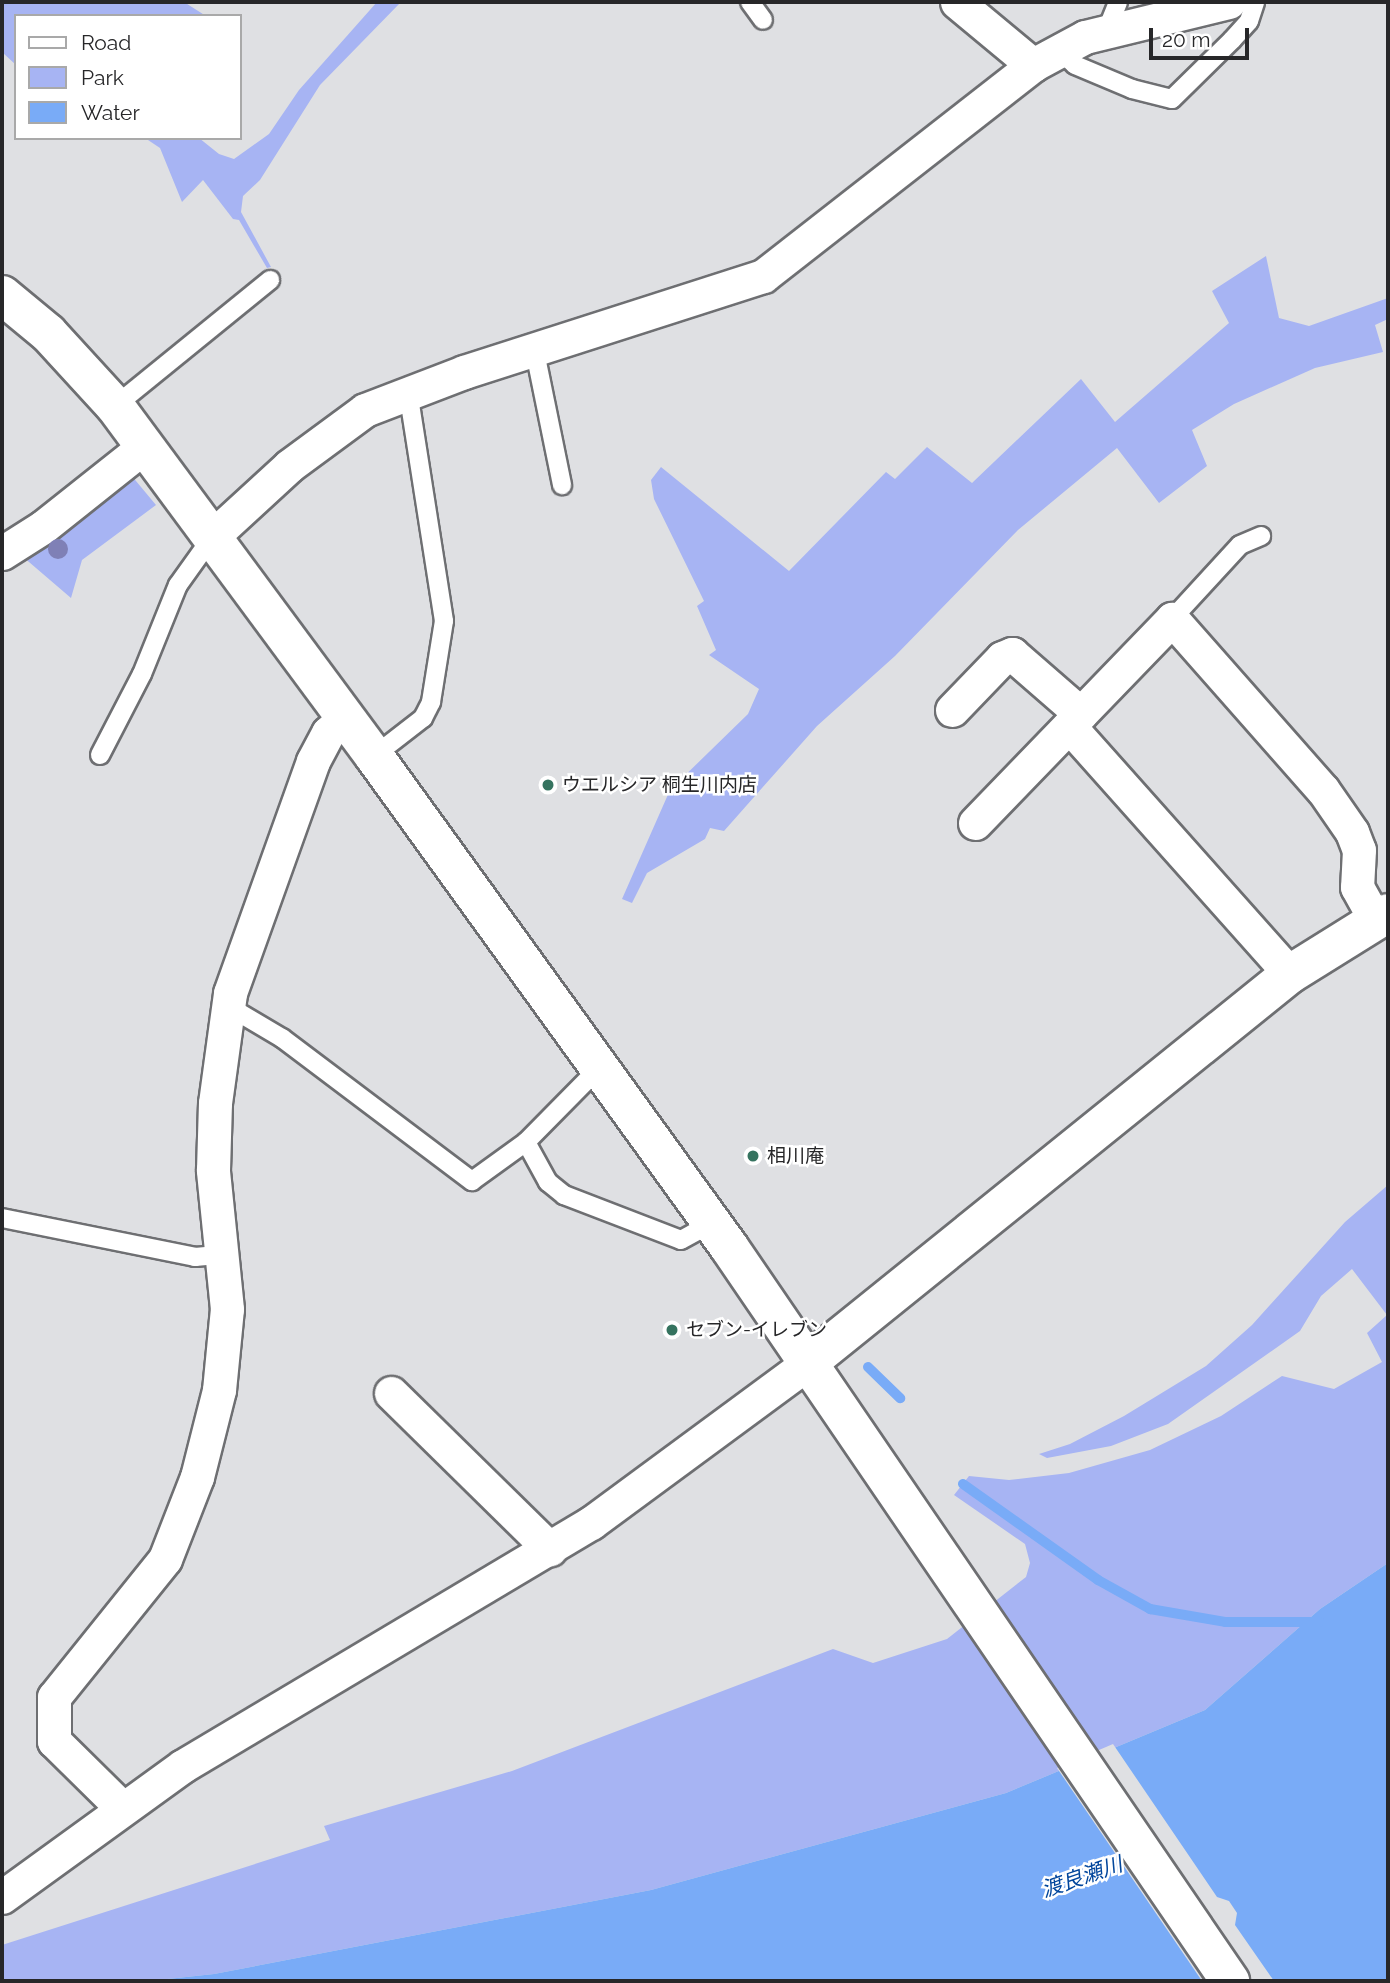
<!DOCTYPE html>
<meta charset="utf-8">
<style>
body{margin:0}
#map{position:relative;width:1390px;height:1983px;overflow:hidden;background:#dfe0e3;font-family:Raleway,"Noto Sans JP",sans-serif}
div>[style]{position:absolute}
.green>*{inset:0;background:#a7b4f3}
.water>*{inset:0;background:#79abf7}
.pier>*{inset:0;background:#dfe0e3}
.stream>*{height:10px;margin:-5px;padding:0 5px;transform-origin:5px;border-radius:5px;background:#79abf7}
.roads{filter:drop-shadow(2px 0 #6e6f72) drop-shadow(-2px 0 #6e6f72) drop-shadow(0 2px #6e6f72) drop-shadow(0 -2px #6e6f72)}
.service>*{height:18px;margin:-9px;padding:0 9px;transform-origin:9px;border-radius:9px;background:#fff}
.minor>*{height:33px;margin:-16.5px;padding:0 16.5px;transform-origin:16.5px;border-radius:16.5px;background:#fff}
.tertiary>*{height:38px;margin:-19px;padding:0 19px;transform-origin:19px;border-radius:19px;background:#fff}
.trees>*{width:20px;height:20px;margin:-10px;border-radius:50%;background:#7f80b6}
.dots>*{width:19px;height:19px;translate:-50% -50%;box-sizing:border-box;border:4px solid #fff;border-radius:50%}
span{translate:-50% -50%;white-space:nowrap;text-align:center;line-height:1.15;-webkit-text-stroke:5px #fff;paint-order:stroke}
.poi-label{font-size:19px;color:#272729}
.left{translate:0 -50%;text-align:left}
.water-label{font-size:21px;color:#02469c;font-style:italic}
.frame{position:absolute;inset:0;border:4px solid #272729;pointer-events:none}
.legend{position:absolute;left:14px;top:14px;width:228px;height:126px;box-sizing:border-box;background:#fff;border:2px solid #a9a9a9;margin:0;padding:9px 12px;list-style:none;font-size:21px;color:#272729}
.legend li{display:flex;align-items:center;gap:14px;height:35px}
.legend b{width:35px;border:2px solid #a9a9a9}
.scale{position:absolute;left:1149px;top:28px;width:100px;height:32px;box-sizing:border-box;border:4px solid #272729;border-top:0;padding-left:9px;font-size:21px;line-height:24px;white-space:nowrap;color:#272729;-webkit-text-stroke:5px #fff;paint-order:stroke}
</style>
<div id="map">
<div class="green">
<div style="clip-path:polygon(2px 2px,184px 2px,206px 16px,16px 16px,16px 65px,2px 52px)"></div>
<div style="clip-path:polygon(377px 2px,401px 2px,320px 85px,260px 180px,243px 196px,241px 212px,271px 267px,267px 268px,239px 220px,233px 219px,203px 180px,182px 202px,160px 148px,145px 138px,199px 138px,219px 154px,234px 159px,269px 134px,299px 90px)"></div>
<div style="clip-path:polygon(1266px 256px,1279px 318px,1309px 326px,1388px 298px,1388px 319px,1375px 325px,1383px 352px,1315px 368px,1234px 404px,1192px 430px,1207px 466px,1159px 503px,1117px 448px,1018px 530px,895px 656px,817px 726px,724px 831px,710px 828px,705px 839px,647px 873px,632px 903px,622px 899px,670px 790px,748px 714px,759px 689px,709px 655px,716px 650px,697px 606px,704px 601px,654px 499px,651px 480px,661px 467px,789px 571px,886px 472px,895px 479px,927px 447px,972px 483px,1081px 379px,1115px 422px,1229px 323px,1212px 291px)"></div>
<div style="clip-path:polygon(131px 475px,156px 505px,82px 560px,71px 598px,22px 556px)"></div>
<div style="clip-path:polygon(1388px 1185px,1388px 1563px,1320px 1609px,1205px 1710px,1006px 1793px,651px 1890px,214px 1974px,149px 1981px,2px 1981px,2px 1945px,330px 1840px,324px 1826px,512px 1771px,833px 1649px,873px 1663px,947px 1639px,1026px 1577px,1030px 1563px,1025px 1544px,954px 1495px,969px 1476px,1009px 1480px,1069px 1473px,1150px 1450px,1221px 1416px,1282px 1376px,1334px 1389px,1382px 1362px,1367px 1333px,1387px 1315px,1352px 1269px,1321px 1296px,1300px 1331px,1168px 1424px,1111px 1446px,1047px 1458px,1039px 1454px,1070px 1444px,1124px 1416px,1206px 1366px,1252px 1325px,1345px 1222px)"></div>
</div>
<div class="water">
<div style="clip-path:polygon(1388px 1563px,1388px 1981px,149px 1981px,214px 1974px,651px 1890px,1006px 1793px,1205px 1710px,1320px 1609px)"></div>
</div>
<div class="pier">
<div style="clip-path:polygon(1113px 1744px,1217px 1897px,1229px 1901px,1237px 1913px,1235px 1925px,1274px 1981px,1202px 1981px,1057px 1768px)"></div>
</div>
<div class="stream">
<div style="left:868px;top:1367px;width:45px;rotate:44.1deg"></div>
<div style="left:963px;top:1484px;width:166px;rotate:35.4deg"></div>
<div style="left:1098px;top:1580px;width:60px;rotate:29.1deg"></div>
<div style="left:1150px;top:1609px;width:76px;rotate:9.8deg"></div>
<div style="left:1225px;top:1622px;width:94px"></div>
</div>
<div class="roads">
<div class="service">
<div style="left:750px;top:2px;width:22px;rotate:54deg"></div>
<div style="left:1106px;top:32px;width:32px;rotate:-68deg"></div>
<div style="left:1058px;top:49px;width:23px;rotate:43deg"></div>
<div style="left:1075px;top:65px;width:62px;rotate:22.8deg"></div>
<div style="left:1132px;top:89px;width:41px;rotate:14deg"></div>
<div style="left:1172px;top:99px;width:84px;rotate:-44.5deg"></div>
<div style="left:1232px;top:40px;width:25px;rotate:-48deg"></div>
<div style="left:1249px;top:21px;width:20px;rotate:-72deg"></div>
<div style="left:535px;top:352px;width:136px;rotate:78.5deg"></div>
<div style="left:115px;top:406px;width:200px;rotate:-39.1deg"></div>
<div style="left:1172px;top:619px;width:100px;rotate:-47.4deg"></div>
<div style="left:1240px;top:545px;width:23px;rotate:-23deg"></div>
<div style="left:100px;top:755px;width:91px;rotate:-62.6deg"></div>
<div style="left:142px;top:674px;width:96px;rotate:-68deg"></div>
<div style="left:178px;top:585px;width:60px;rotate:-54.5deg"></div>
<div style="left:374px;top:756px;width:62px;rotate:-37.8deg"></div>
<div style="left:423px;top:718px;width:18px;rotate:-63deg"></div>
<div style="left:431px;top:702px;width:82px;rotate:-80.9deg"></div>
<div style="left:444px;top:621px;width:232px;rotate:-98.9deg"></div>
<div style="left:228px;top:1006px;width:63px;rotate:30.7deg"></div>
<div style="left:282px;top:1038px;width:238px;rotate:37deg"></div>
<div style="left:472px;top:1181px;width:67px;rotate:-35.8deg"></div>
<div style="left:526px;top:1142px;width:105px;rotate:-45.4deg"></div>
<div style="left:526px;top:1142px;width:46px;rotate:61.2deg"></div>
<div style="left:548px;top:1182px;width:21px;rotate:39deg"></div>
<div style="left:564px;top:1195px;width:125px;rotate:21deg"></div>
<div style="left:681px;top:1240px;width:35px;rotate:-29deg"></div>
<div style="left:2px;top:1218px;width:197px;rotate:11.4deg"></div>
<div style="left:195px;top:1257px;width:25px;rotate:-5deg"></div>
</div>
<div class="minor">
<div style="left:957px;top:2px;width:99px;rotate:39.7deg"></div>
<div style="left:213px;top:536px;width:103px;rotate:-42.6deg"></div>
<div style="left:289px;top:466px;width:94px;rotate:-36.4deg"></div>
<div style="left:365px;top:410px;width:106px;rotate:-21deg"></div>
<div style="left:464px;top:372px;width:314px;rotate:-17.8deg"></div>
<div style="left:763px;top:276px;width:343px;rotate:-38deg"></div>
<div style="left:1033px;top:65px;width:59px;rotate:-28.3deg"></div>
<div style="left:1085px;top:37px;width:148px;rotate:-13.7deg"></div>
<div style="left:2px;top:553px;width:49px;rotate:-32.4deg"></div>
<div style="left:43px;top:527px;width:130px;rotate:-38.5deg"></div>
<div style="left:952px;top:710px;width:72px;rotate:-46.1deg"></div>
<div style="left:1002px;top:658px;width:11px;rotate:-22deg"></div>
<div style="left:1012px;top:654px;width:91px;rotate:41deg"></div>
<div style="left:1069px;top:726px;width:332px;rotate:48.3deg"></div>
<div style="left:975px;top:823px;width:284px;rotate:-46deg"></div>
<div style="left:1172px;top:619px;width:228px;rotate:48.6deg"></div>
<div style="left:1323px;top:790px;width:51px;rotate:55.4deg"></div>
<div style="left:1352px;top:832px;width:19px;rotate:69deg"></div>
<div style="left:1359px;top:850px;width:37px;rotate:93deg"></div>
<div style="left:1357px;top:887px;width:37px;rotate:61deg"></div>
<div style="left:391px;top:1393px;width:223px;rotate:44.5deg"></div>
<div style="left:121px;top:1807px;width:94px;rotate:-135.4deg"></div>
<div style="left:54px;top:1741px;width:44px;rotate:-90deg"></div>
<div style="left:54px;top:1697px;width:177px;rotate:-51.2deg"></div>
<div style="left:165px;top:1559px;width:88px;rotate:-68.7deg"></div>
<div style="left:197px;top:1477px;width:90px;rotate:-75.8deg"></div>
<div style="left:219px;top:1390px;width:81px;rotate:-84.4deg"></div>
<div style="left:227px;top:1309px;width:140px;rotate:-95.8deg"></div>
<div style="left:213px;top:1170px;width:67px;rotate:-88.3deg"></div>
<div style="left:215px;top:1103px;width:111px;rotate:-82.2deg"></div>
<div style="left:230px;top:993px;width:246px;rotate:-70.3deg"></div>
<div style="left:313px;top:761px;width:32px;rotate:-62deg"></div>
<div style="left:328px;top:733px;width:23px;rotate:-43deg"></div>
<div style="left:2px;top:1897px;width:223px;rotate:-35.9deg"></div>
<div style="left:183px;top:1766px;width:475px;rotate:-30.8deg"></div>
<div style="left:591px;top:1523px;width:271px;rotate:-36.4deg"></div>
</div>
<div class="tertiary">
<div style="left:2px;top:295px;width:60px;rotate:39.6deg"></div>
<div style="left:48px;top:333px;width:99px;rotate:47.5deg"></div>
<div style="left:115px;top:406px;width:435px;rotate:53.5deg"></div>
<div style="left:374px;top:756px;width:606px;rotate:54.13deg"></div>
<div style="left:729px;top:1247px;width:889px;rotate:55.68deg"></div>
<div style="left:809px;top:1362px;width:618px;rotate:-38.89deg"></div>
<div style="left:1290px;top:974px;width:115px;rotate:-31.9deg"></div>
</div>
</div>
<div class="trees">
<div style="left:58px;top:549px"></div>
</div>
<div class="dots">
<div style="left:548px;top:785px;background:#35735f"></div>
<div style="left:753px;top:1156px;background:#35735f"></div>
<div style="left:672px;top:1330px;background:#35735f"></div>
</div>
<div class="poi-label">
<span class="left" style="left:562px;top:785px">ウエルシア 桐生川内店</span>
<span class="left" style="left:767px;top:1156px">相川庵</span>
<span class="left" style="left:686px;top:1330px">セブン-イレブン</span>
</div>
<div class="water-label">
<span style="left:1082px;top:1877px;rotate:-19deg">渡良瀬川</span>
</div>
<div class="frame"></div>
<ul class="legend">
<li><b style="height:9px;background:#fff"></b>Road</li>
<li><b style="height:19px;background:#a7b4f3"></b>Park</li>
<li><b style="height:19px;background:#79abf7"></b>Water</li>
</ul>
<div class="scale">20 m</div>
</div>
